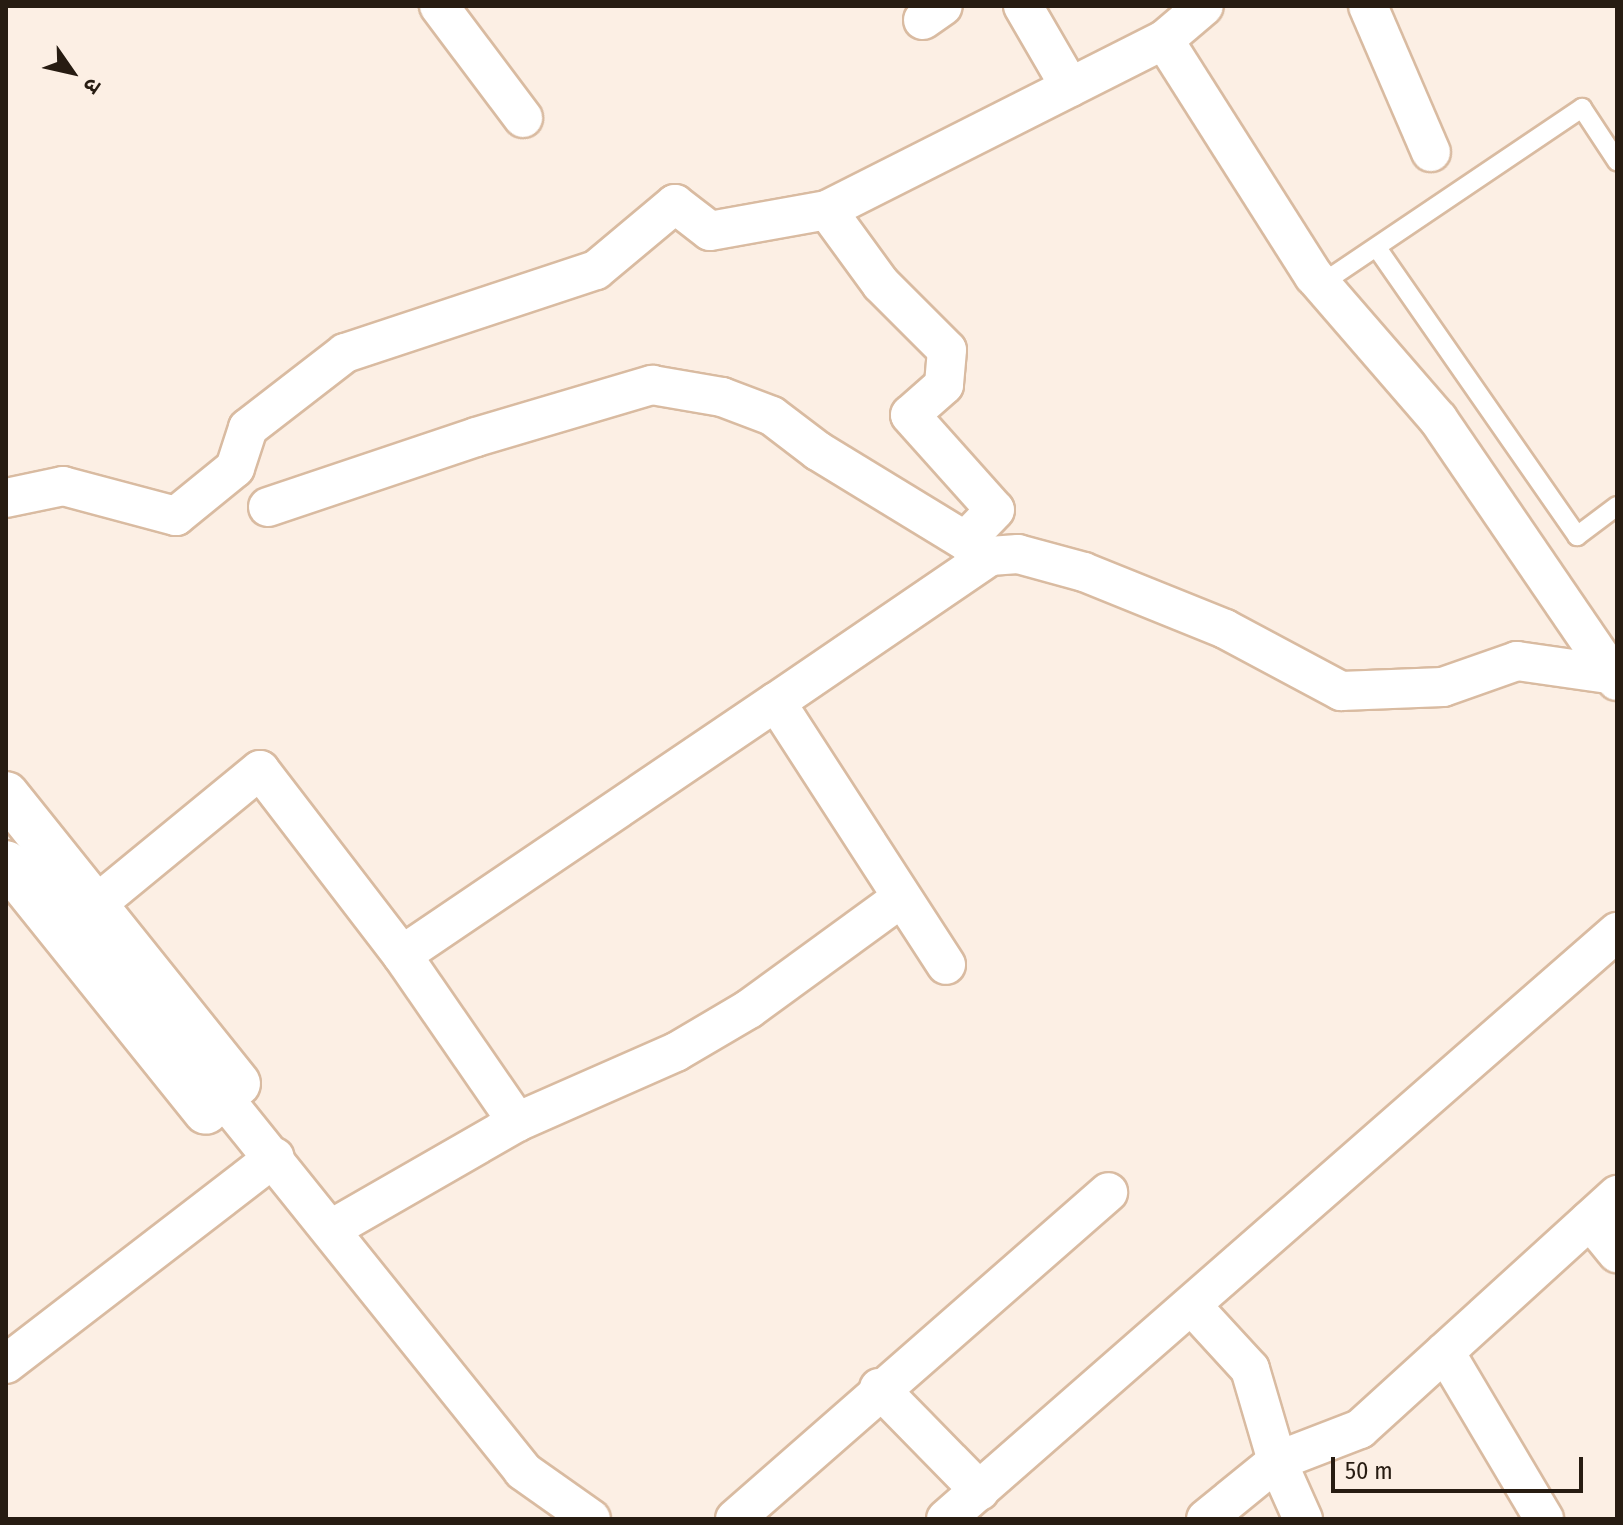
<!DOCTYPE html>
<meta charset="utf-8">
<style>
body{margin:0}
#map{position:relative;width:1623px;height:1525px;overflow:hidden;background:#fcefe4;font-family:"Fira Sans Condensed","Noto Sans Devanagari",sans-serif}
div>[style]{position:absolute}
.roads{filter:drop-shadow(2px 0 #d9bba1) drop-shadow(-2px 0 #d9bba1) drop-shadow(0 2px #d9bba1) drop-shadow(0 -2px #d9bba1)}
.service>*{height:18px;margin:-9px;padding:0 9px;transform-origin:9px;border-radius:9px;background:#fff}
.minor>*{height:38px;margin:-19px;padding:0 19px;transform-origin:19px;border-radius:19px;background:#fff}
.tertiary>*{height:44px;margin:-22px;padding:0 22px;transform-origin:22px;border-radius:22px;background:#fff}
span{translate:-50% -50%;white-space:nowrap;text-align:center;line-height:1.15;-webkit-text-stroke:7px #fcefe4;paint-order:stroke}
.frame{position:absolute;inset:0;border:8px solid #271c12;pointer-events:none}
.north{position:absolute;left:32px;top:32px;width:80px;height:80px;-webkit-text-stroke:6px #fcefe4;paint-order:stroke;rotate:124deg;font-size:22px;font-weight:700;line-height:32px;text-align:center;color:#271c12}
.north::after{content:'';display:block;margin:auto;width:28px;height:36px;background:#271c12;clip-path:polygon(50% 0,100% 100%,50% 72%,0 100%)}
.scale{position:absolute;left:1331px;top:1457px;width:252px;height:36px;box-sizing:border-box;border:4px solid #271c12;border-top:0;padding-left:10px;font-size:24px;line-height:28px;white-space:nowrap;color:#271c12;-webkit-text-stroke:6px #fcefe4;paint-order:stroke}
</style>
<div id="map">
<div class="roads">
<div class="service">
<div style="left:1377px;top:248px;width:351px;rotate:55.2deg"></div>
<div style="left:1577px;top:536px;width:50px;rotate:-36.9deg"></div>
<div style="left:1321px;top:284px;width:315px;rotate:-34deg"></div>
<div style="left:1582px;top:108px;width:64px;rotate:56.6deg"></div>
</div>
<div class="minor">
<div style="left:439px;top:6px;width:140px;rotate:53.1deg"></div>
<div style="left:1023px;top:6px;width:94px;rotate:59.9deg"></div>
<div style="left:1368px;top:6px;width:159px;rotate:66.7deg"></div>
<div style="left:923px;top:20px;width:24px;rotate:-35deg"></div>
<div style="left:1164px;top:40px;width:280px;rotate:57.6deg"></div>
<div style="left:1314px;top:276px;width:189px;rotate:49.1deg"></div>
<div style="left:1438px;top:419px;width:317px;rotate:55.7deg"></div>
<div style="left:827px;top:210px;width:92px;rotate:53.9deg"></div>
<div style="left:881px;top:284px;width:93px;rotate:45deg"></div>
<div style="left:947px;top:350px;width:35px;rotate:95deg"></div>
<div style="left:944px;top:385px;width:45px;rotate:138.6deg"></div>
<div style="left:910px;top:415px;width:127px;rotate:48.2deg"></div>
<div style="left:995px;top:510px;width:43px;rotate:134.1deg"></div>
<div style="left:6px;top:498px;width:58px;rotate:-11.9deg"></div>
<div style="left:63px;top:486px;width:117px;rotate:14.9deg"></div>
<div style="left:176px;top:516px;width:76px;rotate:-39.1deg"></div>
<div style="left:235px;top:468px;width:42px;rotate:-72deg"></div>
<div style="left:248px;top:428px;width:123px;rotate:-37.7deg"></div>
<div style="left:345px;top:353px;width:264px;rotate:-18.3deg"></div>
<div style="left:596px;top:270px;width:103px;rotate:-39.9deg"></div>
<div style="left:675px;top:204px;width:44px;rotate:37.6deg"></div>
<div style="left:710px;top:231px;width:119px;rotate:-10.2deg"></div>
<div style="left:827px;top:210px;width:377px;rotate:-26.8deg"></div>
<div style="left:1164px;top:40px;width:52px;rotate:-40.4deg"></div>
<div style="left:268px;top:507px;width:219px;rotate:-18.6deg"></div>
<div style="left:476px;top:437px;width:184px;rotate:-16.5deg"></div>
<div style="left:652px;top:385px;width:71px;rotate:9.7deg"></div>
<div style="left:722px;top:397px;width:53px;rotate:20.8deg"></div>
<div style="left:772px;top:416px;width:58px;rotate:37.3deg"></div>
<div style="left:818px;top:451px;width:202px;rotate:31.4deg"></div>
<div style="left:776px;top:702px;width:259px;rotate:-34.3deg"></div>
<div style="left:990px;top:556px;width:28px;rotate:-4deg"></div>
<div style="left:1018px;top:554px;width:68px;rotate:15.3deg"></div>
<div style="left:1084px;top:572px;width:152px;rotate:22deg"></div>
<div style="left:1225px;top:629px;width:132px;rotate:28.1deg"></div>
<div style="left:1341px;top:691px;width:102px;rotate:-2.2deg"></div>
<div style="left:1443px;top:687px;width:78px;rotate:-19.4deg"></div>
<div style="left:1517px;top:661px;width:99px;rotate:8.1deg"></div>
<div style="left:93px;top:907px;width:216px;rotate:-39.4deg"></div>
<div style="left:260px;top:770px;width:233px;rotate:52.5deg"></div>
<div style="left:402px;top:955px;width:203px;rotate:55.4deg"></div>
<div style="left:402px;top:955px;width:452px;rotate:-34.1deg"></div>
<div style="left:776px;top:702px;width:313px;rotate:57.1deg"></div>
<div style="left:230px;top:1106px;width:468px;rotate:51.2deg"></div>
<div style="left:523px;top:1471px;width:83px;rotate:35.2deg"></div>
<div style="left:1590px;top:1220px;width:43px;rotate:50.7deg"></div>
<div style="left:333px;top:1228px;width:212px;rotate:-29.9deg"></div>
<div style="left:517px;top:1122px;width:174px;rotate:-23.8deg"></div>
<div style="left:676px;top:1052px;width:85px;rotate:-30.5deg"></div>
<div style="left:749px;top:1009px;width:187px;rotate:-36.1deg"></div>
<div style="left:1193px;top:1307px;width:84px;rotate:47.4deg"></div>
<div style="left:1250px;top:1369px;width:96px;rotate:73.6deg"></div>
<div style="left:1277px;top:1461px;width:64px;rotate:65.9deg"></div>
<div style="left:1445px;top:1352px;width:194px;rotate:59.3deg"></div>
<div style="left:6px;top:1364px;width:339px;rotate:-37.6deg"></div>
<div style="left:879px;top:1388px;width:144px;rotate:45.6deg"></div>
<div style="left:735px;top:1519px;width:496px;rotate:-41.2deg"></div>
<div style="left:946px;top:1519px;width:892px;rotate:-41.18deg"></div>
<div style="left:1206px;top:1519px;width:92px;rotate:-39.2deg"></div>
<div style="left:1277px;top:1461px;width:89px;rotate:-21.1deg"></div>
<div style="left:1360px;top:1429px;width:348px;rotate:-42.3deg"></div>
</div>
<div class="tertiary">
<div style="left:6px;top:794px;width:371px;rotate:51.3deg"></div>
<div style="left:6px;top:863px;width:319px;rotate:51.2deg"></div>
</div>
</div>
<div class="frame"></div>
<div class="north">उ</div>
<div class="scale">50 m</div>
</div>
